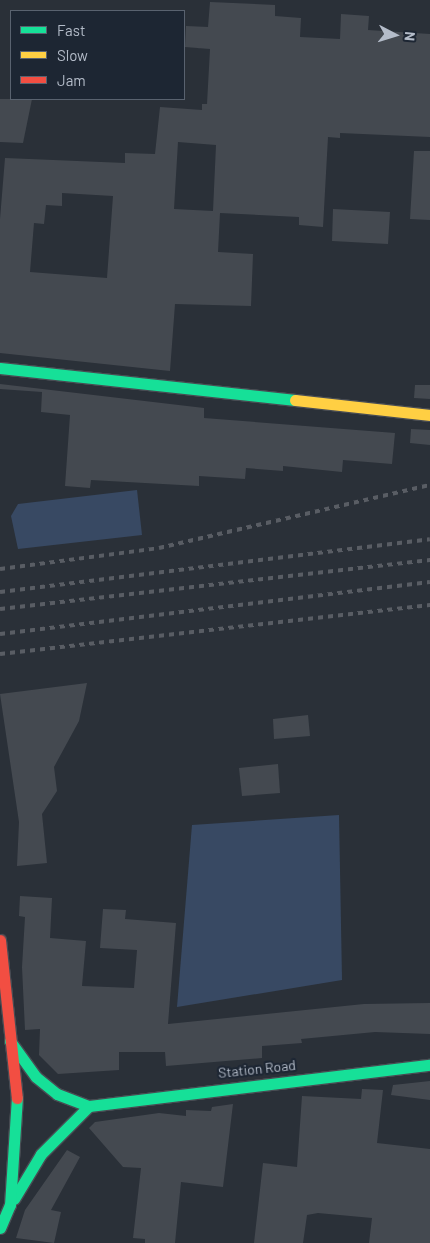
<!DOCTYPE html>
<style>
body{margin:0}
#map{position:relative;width:430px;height:1243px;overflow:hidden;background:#2a3038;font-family:Barlow,sans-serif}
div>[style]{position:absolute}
.water>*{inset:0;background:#384963}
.building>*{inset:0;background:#444950}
.roads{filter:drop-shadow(1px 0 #484c53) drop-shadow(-1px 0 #484c53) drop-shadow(0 1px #484c53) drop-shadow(0 -1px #484c53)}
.fast>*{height:11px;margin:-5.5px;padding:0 5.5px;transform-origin:5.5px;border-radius:5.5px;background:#16e098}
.slow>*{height:11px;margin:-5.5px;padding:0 5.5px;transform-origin:5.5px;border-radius:5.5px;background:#ffcf43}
.jam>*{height:11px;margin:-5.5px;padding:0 5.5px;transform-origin:5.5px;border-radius:5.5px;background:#f24e42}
.rail>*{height:4px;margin-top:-2px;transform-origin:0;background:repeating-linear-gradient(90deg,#595d64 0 5px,transparent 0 10px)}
span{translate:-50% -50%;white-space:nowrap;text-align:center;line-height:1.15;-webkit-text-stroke:4.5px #1d2633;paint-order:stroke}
.street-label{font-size:14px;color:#b4bcc9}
.legend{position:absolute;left:10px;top:10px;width:175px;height:90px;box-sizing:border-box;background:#1d2633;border:1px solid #59626f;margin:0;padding:6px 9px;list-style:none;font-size:15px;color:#b4bcc9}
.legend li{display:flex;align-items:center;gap:10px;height:25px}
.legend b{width:25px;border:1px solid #59626f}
.north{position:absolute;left:370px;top:10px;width:50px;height:50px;-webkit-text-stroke:4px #1d2633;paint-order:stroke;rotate:95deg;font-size:14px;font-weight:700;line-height:20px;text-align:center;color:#b4bcc9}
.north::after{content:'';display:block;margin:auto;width:18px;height:22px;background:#b4bcc9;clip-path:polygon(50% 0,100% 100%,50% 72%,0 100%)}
</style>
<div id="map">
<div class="water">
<div style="clip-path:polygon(137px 490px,142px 535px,18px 549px,11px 516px,18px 504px)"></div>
<div style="clip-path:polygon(339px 815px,342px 980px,177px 1007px,192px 825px)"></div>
</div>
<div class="building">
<div style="clip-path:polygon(evenodd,210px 2px,275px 5px,275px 16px,301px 18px,300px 37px,340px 39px,341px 14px,369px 16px,368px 30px,430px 34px,430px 137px,340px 133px,340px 138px,328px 137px,323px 227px,299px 225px,299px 217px,220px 213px,218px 252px,253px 254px,251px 306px,175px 304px,170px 371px,0 353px,0 219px,5px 158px,125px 163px,125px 153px,155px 154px,160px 107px,202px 110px,202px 104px,207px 104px,210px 49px,185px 47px,186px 26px,208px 27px,210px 2px,178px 142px,216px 145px,213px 211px,174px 209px,178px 142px,210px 2px,62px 193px,113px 196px,107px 278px,30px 272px,34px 223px,44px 224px,46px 205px,62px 206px,62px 193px)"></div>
<div style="clip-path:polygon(0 99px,32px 99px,23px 143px,0 142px)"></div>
<div style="clip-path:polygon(414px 151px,430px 151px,430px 220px,410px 219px)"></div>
<div style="clip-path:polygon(333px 209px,390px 212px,388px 244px,332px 241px)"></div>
<div style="clip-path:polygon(0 384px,204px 408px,204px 418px,395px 433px,392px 464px,343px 460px,342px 472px,283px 466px,283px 471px,246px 468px,245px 479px,199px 476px,199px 486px,91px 480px,90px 488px,65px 486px,70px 415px,41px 412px,42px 392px,0 389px)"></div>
<div style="clip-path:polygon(415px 385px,430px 385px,430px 399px,414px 398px)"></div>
<div style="clip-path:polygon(411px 429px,430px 430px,430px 445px,410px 443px)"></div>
<div style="clip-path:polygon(87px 683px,79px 721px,54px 767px,57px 791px,42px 814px,47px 863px,17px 866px,19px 822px,0 694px)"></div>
<div style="clip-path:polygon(308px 715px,310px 736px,274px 739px,273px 719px)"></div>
<div style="clip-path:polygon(278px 764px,280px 793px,242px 796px,239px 768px)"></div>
<div style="clip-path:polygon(20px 896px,52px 898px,50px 938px,86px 941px,82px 986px,134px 988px,137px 950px,100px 948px,103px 909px,126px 910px,125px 919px,176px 923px,168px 1024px,364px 1004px,430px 1003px,430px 1034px,375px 1032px,301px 1039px,302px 1043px,262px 1046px,262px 1058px,166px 1066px,165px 1052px,119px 1052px,119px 1070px,58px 1074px,39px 1055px,40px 1029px,25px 1030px,22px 967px,25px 917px,19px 916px)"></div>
<div style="clip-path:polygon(430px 1081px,430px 1100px,391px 1095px,393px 1085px)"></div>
<div style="clip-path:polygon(362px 1089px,383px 1090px,377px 1143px,430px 1149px,430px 1243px,369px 1243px,372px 1218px,318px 1213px,307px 1215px,303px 1243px,254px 1243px,263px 1163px,297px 1167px,302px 1096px,361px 1099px)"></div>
<div style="clip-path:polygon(233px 1104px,223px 1187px,181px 1182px,175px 1243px,145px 1243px,145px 1239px,133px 1238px,141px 1168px,123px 1167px,89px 1128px,95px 1122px,159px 1113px,186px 1116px,186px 1110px,211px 1111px,212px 1107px)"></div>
<div style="clip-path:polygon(67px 1150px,80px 1157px,51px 1210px,61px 1212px,54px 1243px,16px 1238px,25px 1210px)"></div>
</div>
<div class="roads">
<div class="fast">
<div style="left:0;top:368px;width:297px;rotate:6.2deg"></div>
<div style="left:10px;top:1041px;width:44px;rotate:54.2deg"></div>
<div style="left:36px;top:1077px;width:27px;rotate:39deg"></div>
<div style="left:57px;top:1094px;width:34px;rotate:21deg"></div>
<div style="left:89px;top:1106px;width:343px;rotate:-6.9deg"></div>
<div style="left:14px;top:1199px;width:52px;rotate:-59deg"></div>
<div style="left:41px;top:1154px;width:68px;rotate:-45deg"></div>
<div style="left:0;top:1228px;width:25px;rotate:-67deg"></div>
<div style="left:10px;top:1205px;width:107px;rotate:-86.3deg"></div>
</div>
<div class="slow">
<div style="left:295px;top:400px;width:136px;rotate:6.3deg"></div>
</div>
<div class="jam">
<div style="left:0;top:940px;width:159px;rotate:83.9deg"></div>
</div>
</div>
<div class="rail">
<div style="left:0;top:569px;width:160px;rotate:-7.5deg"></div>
<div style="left:159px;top:548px;width:278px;rotate:-13.1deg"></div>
<div style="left:0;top:592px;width:433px;rotate:-7deg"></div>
<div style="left:0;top:609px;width:433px;rotate:-6.5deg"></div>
<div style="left:0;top:634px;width:433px;rotate:-6.9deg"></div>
<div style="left:0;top:654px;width:433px;rotate:-6.5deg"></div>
</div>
<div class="street-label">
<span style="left:257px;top:1069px;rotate:-6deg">Station Road</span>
</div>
<ul class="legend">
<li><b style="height:6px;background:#16e098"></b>Fast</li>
<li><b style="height:6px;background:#ffcf43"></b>Slow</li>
<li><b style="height:6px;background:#f24e42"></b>Jam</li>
</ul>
<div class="north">N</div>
</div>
